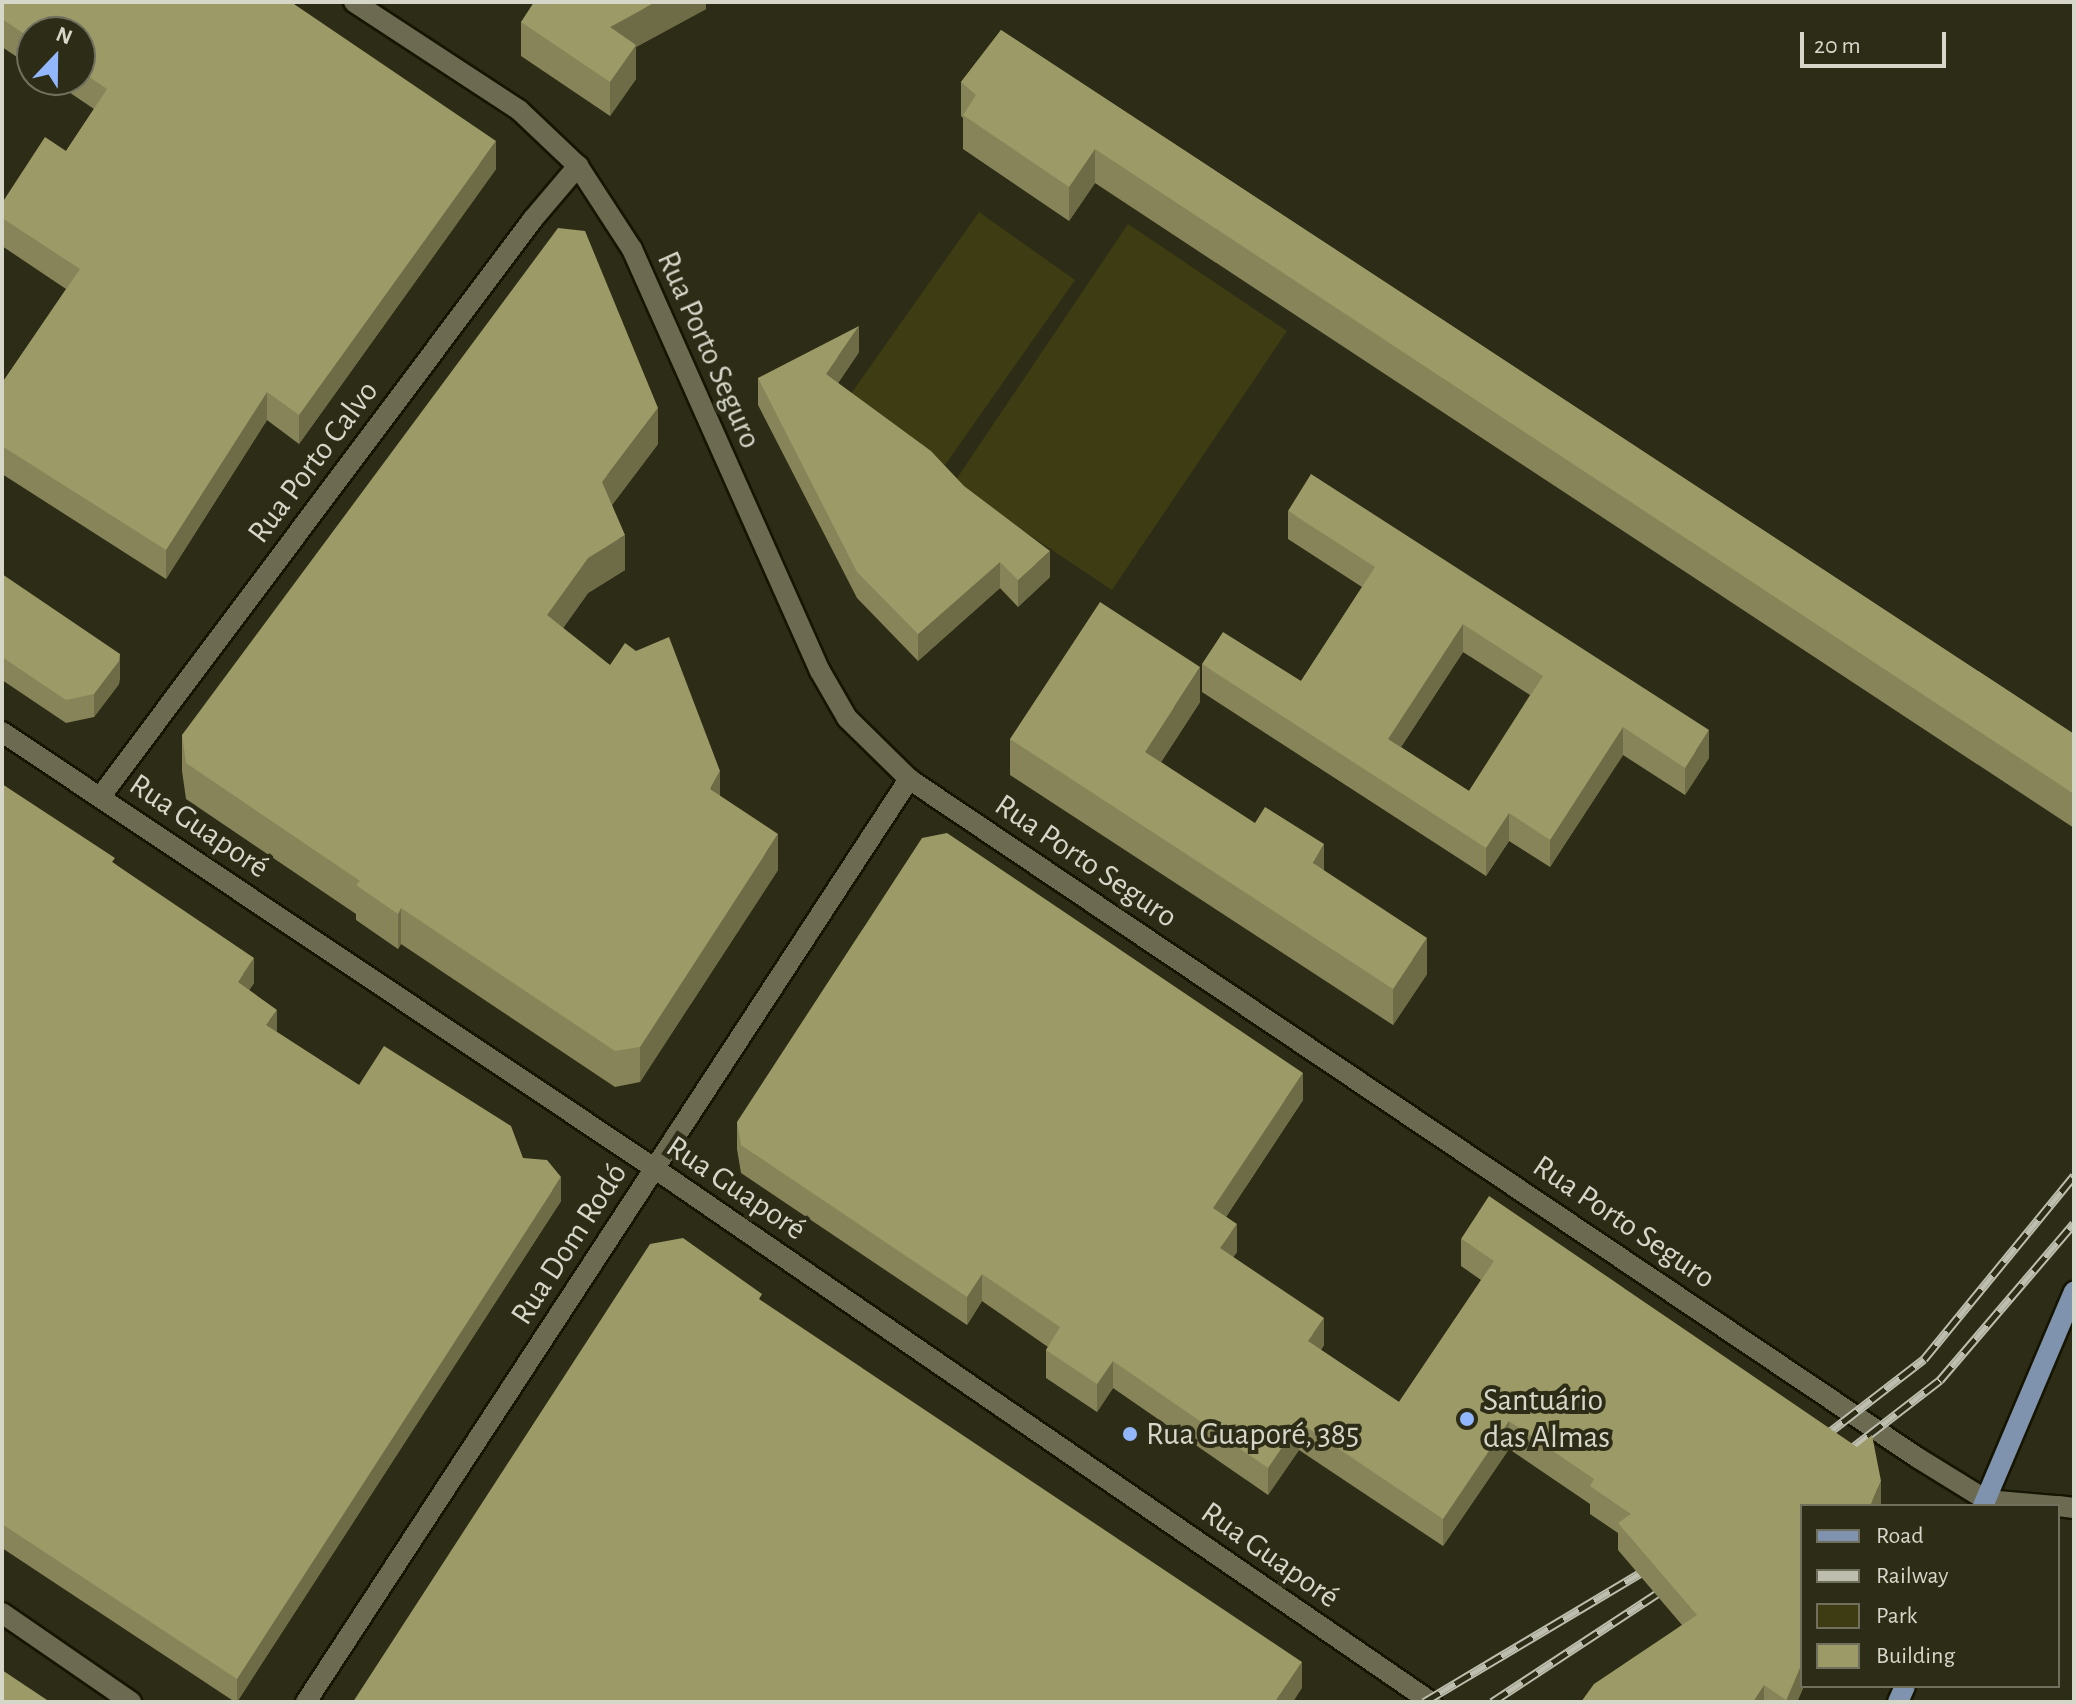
<!DOCTYPE html>
<meta charset="utf-8">
<style>
body{margin:0}
#map{position:relative;width:2076px;height:1704px;overflow:hidden;background:#2d2c16;font-family:"Alegreya Sans",sans-serif}
div>[style]{position:absolute}
.green>*{inset:0;background:#3e3c13}
.roads{filter:drop-shadow(2px 0 #161501) drop-shadow(-2px 0 #161501) drop-shadow(0 2px #161501) drop-shadow(0 -2px #161501)}
.minor>*{height:20px;margin:-10px;padding:0 10px;transform-origin:10px;border-radius:10px;background:#6c6b52}
.major>*{height:20px;margin:-10px;padding:0 10px;transform-origin:10px;border-radius:10px;background:#7f93ae}
.rail>*{height:9px;margin-top:-4.5px;transform-origin:0;background:repeating-linear-gradient(90deg,#2d2c16 0 18px,#bebeaf 0 36px);box-sizing:border-box;border-block:2px solid #bebeaf}
.wall>*{inset:0;background:#868458}
.shaded-wall>*{inset:0;background:#6d6c47}
.building>*{inset:0;background:#9c9a66}
.dots>*{width:22px;height:22px;translate:-50% -50%;box-sizing:border-box;border:4px solid #2d2c16;border-radius:50%}
span{translate:-50% -50%;white-space:nowrap;text-align:center;line-height:1.15;-webkit-text-stroke:8px #2d2c16;paint-order:stroke}
.street-label{font-size:32px;color:#d6d6c9}
.poi-label{font-size:32px;color:#d6d6c9}
.left{translate:0 -50%;text-align:left}
.frame{position:absolute;inset:0;border:4px solid #d6d6c9;pointer-events:none}
.legend{position:absolute;left:1800px;top:1504px;width:260px;height:184px;box-sizing:border-box;background:#2d2c16;border:2px solid #71705e;margin:0;padding:10px 14px;list-style:none;font-size:24px;color:#d6d6c9}
.legend li{display:flex;align-items:center;gap:16px;height:40px}
.legend b{width:40px;border:2px solid #71705e}
.north{position:absolute;left:16px;top:16px;width:80px;height:80px;box-sizing:border-box;background:#2d2c16;border:2px solid #71705e;border-radius:50%;rotate:22deg;font-size:22px;font-weight:700;line-height:32px;text-align:center;color:#d6d6c9}
.north::after{content:'';display:block;margin:auto;width:28px;height:36px;background:#92b7fd;clip-path:polygon(50% 0,100% 100%,50% 72%,0 100%)}
.scale{position:absolute;left:1800px;top:32px;width:146px;height:36px;box-sizing:border-box;border:4px solid #d6d6c9;border-top:0;padding-left:10px;font-size:24px;line-height:28px;white-space:nowrap;color:#d6d6c9;-webkit-text-stroke:6px #2d2c16;paint-order:stroke}
</style>
<div id="map">
<div class="green">
<div style="clip-path:polygon(979px 212px,1075px 280px,945px 465px,848px 398px)"></div>
<div style="clip-path:polygon(1128px 224px,1287px 331px,1112px 590px,953px 484px)"></div>
</div>
<div class="roads">
<div class="minor">
<div style="left:354px;top:2px;width:197px;rotate:33.2deg"></div>
<div style="left:519px;top:110px;width:81px;rotate:43.5deg"></div>
<div style="left:578px;top:166px;width:99px;rotate:57deg"></div>
<div style="left:632px;top:249px;width:462px;rotate:66deg"></div>
<div style="left:820px;top:671px;width:54px;rotate:60.1deg"></div>
<div style="left:847px;top:718px;width:87px;rotate:44.5deg"></div>
<div style="left:909px;top:779px;width:1216px;rotate:33.94deg"></div>
<div style="left:1918px;top:1458px;width:80px;rotate:31.7deg"></div>
<div style="left:1986px;top:1500px;width:69px;rotate:5deg"></div>
<div style="left:2px;top:732px;width:784px;rotate:33.77deg"></div>
<div style="left:654px;top:1168px;width:943px;rotate:34.5deg"></div>
<div style="left:101px;top:796px;width:721px;rotate:-53.18deg"></div>
<div style="left:533px;top:219px;width:70px;rotate:-49.7deg"></div>
<div style="left:2058px;top:1506px;width:16px;rotate:7deg"></div>
<div style="left:2px;top:1613px;width:157px;rotate:34.6deg"></div>
<div style="left:306px;top:1702px;width:1103px;rotate:-56.84deg"></div>
</div>
<div class="major">
<div style="left:1983px;top:1506px;width:233px;rotate:-67deg"></div>
<div style="left:1898px;top:1702px;width:17px;rotate:-66deg"></div>
</div>
</div>
<div class="rail">
<div style="left:1814px;top:1444px;width:139px;rotate:-37.7deg"></div>
<div style="left:1924px;top:1359px;width:237px;rotate:-50.7deg"></div>
<div style="left:1839px;top:1458px;width:128px;rotate:-37.7deg"></div>
<div style="left:1940px;top:1380px;width:206px;rotate:-49.5deg"></div>
<div style="left:1424px;top:1702px;width:271px;rotate:-30.8deg"></div>
<div style="left:1492px;top:1702px;width:217px;rotate:-33.3deg"></div>
</div>
<div class="wall">
<div style="clip-path:polygon(2px 2px,496px 169px,299px 444px,267px 420px,166px 579px,2px 474px,2px 383px,66px 289px,2px 246px,2px 203px,66px 151px,94px 109px,51px 80px,80px 80px,80px 32px,32px 32px,32px 67px,2px 47px)"></div>
<div style="clip-path:polygon(706px 2px,706px 9px,636px 47px,636px 79px,610px 116px,521px 56px,521px 22px)"></div>
<div style="clip-path:polygon(1001px 30px,2074px 734px,2074px 828px,1095px 183px,1069px 221px,963px 149px,963px 118px,961px 116px,961px 82px)"></div>
<div style="clip-path:polygon(859px 352px,838px 383px,1050px 577px,1018px 607px,1000px 588px,918px 661px,857px 598px,758px 405px,758px 378px)"></div>
<div style="clip-path:polygon(658px 444px,612px 505px,625px 570px,588px 593px,563px 628px,720px 796px,778px 870px,640px 1082px,615px 1087px,401px 944px,398px 949px,356px 920px,356px 914px,186px 799px,182px 771px,182px 735px)"></div>
<div style="clip-path:polygon(evenodd,1288px 511px,1709px 758px,1685px 795px,1623px 755px,1550px 867px,1509px 841px,1486px 876px,1202px 692px,1202px 664px,1301px 681px,1362px 587px,1288px 539px,1288px 511px,1463px 652px,1530px 695px,1469px 791px,1401px 747px,1463px 652px)"></div>
<div style="clip-path:polygon(2px 574px,120px 676px,119px 684px,94px 717px,66px 723px,2px 680px)"></div>
<div style="clip-path:polygon(1200px 702px,1161px 762px,1324px 871px,1427px 974px,1393px 1025px,1010px 775px,1010px 739px)"></div>
<div style="clip-path:polygon(2px 784px,115px 864px,254px 983px,249px 990px,277px 1032px,359px 1085px,523px 1158px,561px 1201px,237px 1702px,235px 1702px,2px 1548px)"></div>
<div style="clip-path:polygon(1303px 1100px,1226px 1217px,1237px 1252px,1233px 1257px,1324px 1345px,1321px 1350px,1399px 1402px,1481px 1280px,1461px 1266px,1461px 1239px,1881px 1506px,1802px 1686px,1804px 1686px,1797px 1702px,1581px 1702px,1682px 1625px,1618px 1550px,1618px 1533px,1590px 1514px,1590px 1504px,1509px 1449px,1443px 1546px,1299px 1450px,1268px 1495px,1113px 1388px,1097px 1412px,1046px 1378px,1046px 1350px,1048px 1347px,982px 1301px,967px 1325px,741px 1173px,737px 1149px,737px 1122px)"></div>
</div>
<div class="shaded-wall">
<div style="clip-path:polygon(656px 2px,706px 2px,706px 9px,636px 47px,636px 79px,610px 116px,610px 27px)"></div>
<div style="clip-path:polygon(496px 141px,496px 169px,299px 444px,299px 415px)"></div>
<div style="clip-path:polygon(1095px 149px,1095px 183px,1069px 221px,1069px 187px)"></div>
<div style="clip-path:polygon(859px 326px,859px 352px,826px 401px,826px 374px)"></div>
<div style="clip-path:polygon(267px 392px,267px 420px,166px 579px,166px 550px)"></div>
<div style="clip-path:polygon(658px 408px,658px 444px,602px 518px,602px 482px)"></div>
<div style="clip-path:polygon(625px 535px,625px 570px,588px 593px,547px 651px,547px 615px,588px 558px)"></div>
<div style="clip-path:polygon(1050px 551px,1050px 577px,1018px 607px,1018px 580px)"></div>
<div style="clip-path:polygon(1000px 562px,1000px 588px,918px 661px,918px 634px)"></div>
<div style="clip-path:polygon(1463px 624px,1463px 652px,1388px 767px,1388px 739px)"></div>
<div style="clip-path:polygon(120px 654px,120px 676px,119px 684px,94px 717px,94px 694px)"></div>
<div style="clip-path:polygon(1200px 667px,1200px 702px,1145px 787px,1145px 752px)"></div>
<div style="clip-path:polygon(1623px 727px,1623px 755px,1550px 867px,1550px 840px)"></div>
<div style="clip-path:polygon(1709px 730px,1709px 758px,1685px 795px,1685px 768px)"></div>
<div style="clip-path:polygon(720px 771px,720px 807px,710px 789px)"></div>
<div style="clip-path:polygon(1509px 813px,1509px 841px,1486px 876px,1486px 848px)"></div>
<div style="clip-path:polygon(778px 834px,778px 870px,640px 1082px,640px 1047px)"></div>
<div style="clip-path:polygon(1324px 844px,1324px 880px,1313px 863px)"></div>
<div style="clip-path:polygon(401px 908px,401px 944px,398px 949px,398px 914px)"></div>
<div style="clip-path:polygon(1427px 938px,1427px 974px,1393px 1025px,1393px 989px)"></div>
<div style="clip-path:polygon(254px 958px,254px 983px,238px 1007px,238px 982px)"></div>
<div style="clip-path:polygon(277px 1010px,277px 1034px,266px 1025px)"></div>
<div style="clip-path:polygon(1303px 1073px,1303px 1100px,1213px 1236px,1213px 1208px)"></div>
<div style="clip-path:polygon(561px 1177px,561px 1201px,237px 1702px,237px 1679px)"></div>
<div style="clip-path:polygon(1237px 1224px,1237px 1252px,1220px 1275px,1220px 1248px)"></div>
<div style="clip-path:polygon(982px 1274px,982px 1301px,967px 1325px,967px 1297px)"></div>
<div style="clip-path:polygon(1324px 1318px,1324px 1345px,1308px 1369px,1308px 1341px)"></div>
<div style="clip-path:polygon(1113px 1361px,1113px 1388px,1097px 1412px,1097px 1384px)"></div>
<div style="clip-path:polygon(1509px 1421px,1509px 1449px,1443px 1546px,1443px 1519px)"></div>
<div style="clip-path:polygon(1299px 1422px,1299px 1450px,1268px 1495px,1268px 1468px)"></div>
<div style="clip-path:polygon(1881px 1481px,1881px 1506px,1870px 1506px)"></div>
<div style="clip-path:polygon(1302px 1662px,1302px 1688px,1293px 1702px,1275px 1702px)"></div>
<div style="clip-path:polygon(1802px 1663px,1802px 1686px,1804px 1686px,1797px 1702px,1786px 1702px)"></div>
<div style="clip-path:polygon(1764px 1685px,1764px 1702px,1753px 1702px)"></div>
</div>
<div class="building">
<div style="clip-path:polygon(2px 2px,291px 2px,496px 141px,299px 415px,267px 392px,166px 550px,2px 446px,2px 383px,80px 269px,2px 218px,2px 203px,45px 137px,66px 151px,107px 89px,80px 71px,80px 32px,32px 32px,32px 39px,2px 19px)"></div>
<div style="clip-path:polygon(534px 2px,656px 2px,610px 27px,636px 45px,610px 82px,521px 22px)"></div>
<div style="clip-path:polygon(1001px 30px,2074px 734px,2074px 794px,1095px 149px,1069px 187px,963px 115px,976px 95px,961px 82px)"></div>
<div style="clip-path:polygon(558px 228px,585px 231px,658px 408px,602px 482px,625px 535px,588px 558px,547px 615px,610px 665px,625px 643px,636px 651px,669px 637px,720px 771px,710px 789px,778px 834px,640px 1047px,615px 1051px,401px 908px,398px 914px,356px 885px,360px 881px,186px 763px,182px 735px)"></div>
<div style="clip-path:polygon(859px 326px,826px 374px,931px 451px,964px 486px,1050px 551px,1018px 580px,1000px 562px,918px 634px,857px 572px,758px 378px)"></div>
<div style="clip-path:polygon(evenodd,1311px 474px,1709px 730px,1685px 768px,1623px 727px,1550px 840px,1509px 813px,1486px 848px,1202px 664px,1223px 632px,1301px 681px,1375px 567px,1288px 511px,1311px 474px,1463px 624px,1543px 676px,1469px 791px,1388px 739px,1463px 624px)"></div>
<div style="clip-path:polygon(2px 574px,120px 654px,119px 661px,94px 694px,66px 700px,2px 657px)"></div>
<div style="clip-path:polygon(1100px 602px,1200px 667px,1145px 752px,1255px 823px,1265px 807px,1324px 844px,1313px 863px,1427px 938px,1393px 989px,1010px 739px)"></div>
<div style="clip-path:polygon(2px 784px,115px 858px,112px 862px,254px 958px,238px 982px,277px 1010px,266px 1025px,359px 1085px,384px 1046px,511px 1126px,523px 1158px,547px 1160px,561px 1177px,237px 1679px,2px 1524px)"></div>
<div style="clip-path:polygon(947px 833px,1303px 1073px,1213px 1208px,1237px 1224px,1220px 1248px,1324px 1318px,1308px 1341px,1399px 1402px,1494px 1261px,1461px 1239px,1489px 1196px,1857px 1447px,1872px 1435px,1881px 1481px,1870px 1506px,1802px 1506px,1802px 1663px,1786px 1700px,1764px 1685px,1753px 1702px,1581px 1702px,1594px 1684px,1697px 1615px,1618px 1523px,1631px 1514px,1590px 1486px,1594px 1479px,1509px 1421px,1443px 1519px,1299px 1422px,1268px 1468px,1113px 1361px,1097px 1384px,1046px 1350px,1060px 1327px,982px 1274px,967px 1297px,741px 1145px,737px 1122px,922px 838px)"></div>
<div style="clip-path:polygon(683px 1238px,762px 1294px,759px 1299px,1302px 1662px,1275px 1702px,353px 1702px,650px 1244px)"></div>
<div style="clip-path:polygon(2px 1670px,50px 1702px,2px 1702px)"></div>
</div>
<div class="dots">
<div style="left:1467px;top:1419px;background:#92b7fd"></div>
<div style="left:1130px;top:1434px;background:#92b7fd"></div>
</div>
<div class="street-label">
<span style="left:709px;top:350px;rotate:66deg">Rua Porto Seguro</span>
<span style="left:313px;top:462px;rotate:-53deg">Rua Porto Calvo</span>
<span style="left:199px;top:826px;rotate:34deg">Rua Guaporé</span>
<span style="left:1086px;top:861px;rotate:34deg">Rua Porto Seguro</span>
<span style="left:736px;top:1188px;rotate:34deg">Rua Guaporé</span>
<span style="left:1624px;top:1222px;rotate:34deg">Rua Porto Seguro</span>
<span style="left:569px;top:1244px;rotate:-57deg">Rua Dom Rodó</span>
<span style="left:1270px;top:1555px;rotate:35deg">Rua Guaporé</span>
</div>
<div class="poi-label">
<span class="left" style="left:1483px;top:1419px">Santuário<br>das Almas</span>
<span class="left" style="left:1146px;top:1434px">Rua Guaporé, 385</span>
</div>
<div class="frame"></div>
<ul class="legend">
<li><b style="height:10px;background:#7f93ae"></b>Road</li>
<li><b style="height:10px;background:#bebeaf"></b>Railway</li>
<li><b style="height:22px;background:#3e3c13"></b>Park</li>
<li><b style="height:22px;background:#9c9a66"></b>Building</li>
</ul>
<div class="north">N</div>
<div class="scale">20 m</div>
</div>
